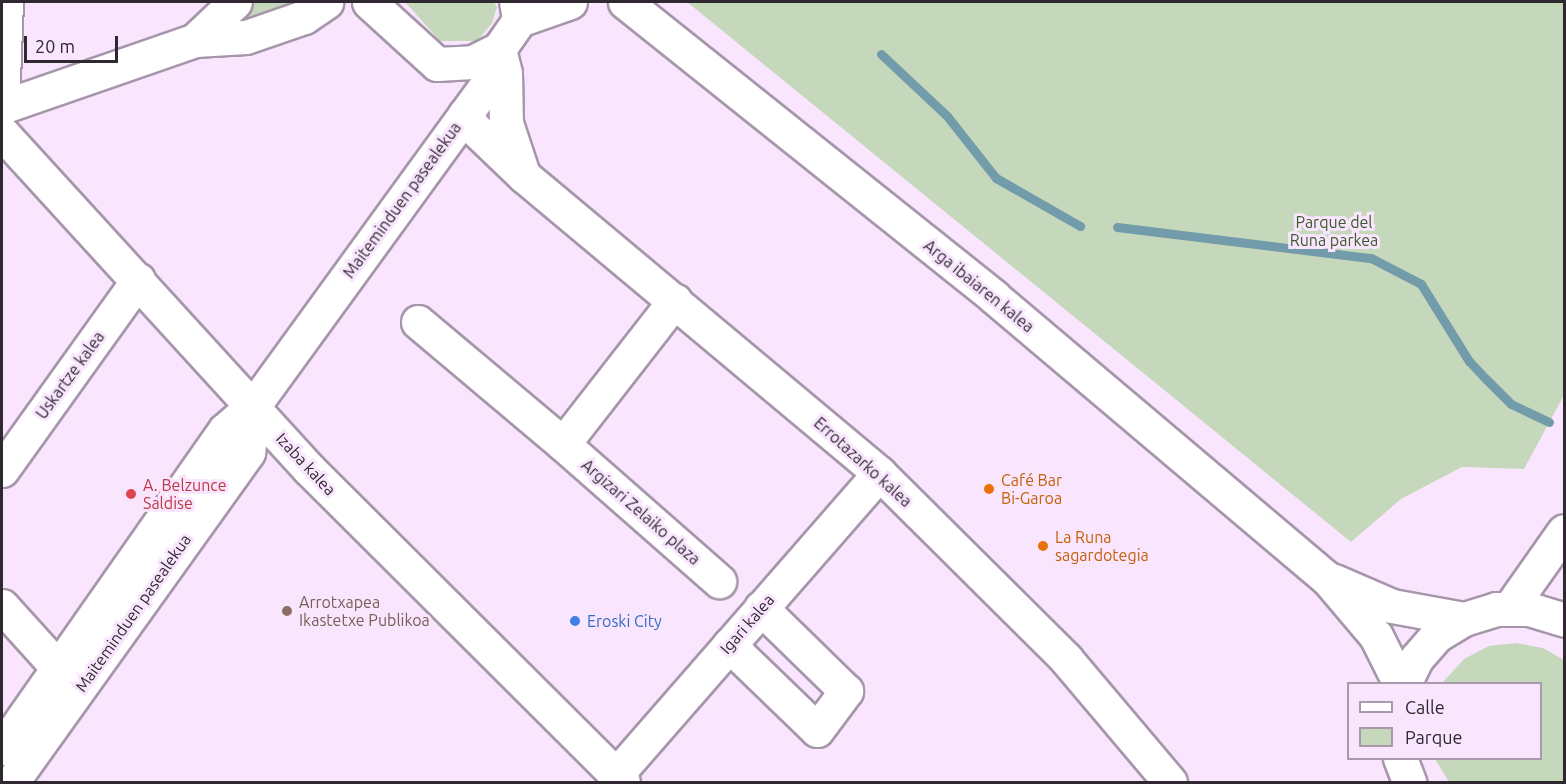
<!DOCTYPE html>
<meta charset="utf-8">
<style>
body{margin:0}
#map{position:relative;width:1566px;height:784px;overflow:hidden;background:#f9e6fe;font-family:Ubuntu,sans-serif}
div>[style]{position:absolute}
.green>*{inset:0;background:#c6d8bc}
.stream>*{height:9px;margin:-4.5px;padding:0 4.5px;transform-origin:4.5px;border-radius:4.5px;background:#739caa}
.roads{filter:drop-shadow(2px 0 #a796ab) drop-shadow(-2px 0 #a796ab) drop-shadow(0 2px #a796ab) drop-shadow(0 -2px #a796ab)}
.street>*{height:33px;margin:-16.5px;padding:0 16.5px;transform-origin:16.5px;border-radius:16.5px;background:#fff}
.secondary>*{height:33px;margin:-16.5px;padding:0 16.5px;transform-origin:16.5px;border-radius:16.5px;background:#fff}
.dots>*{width:16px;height:16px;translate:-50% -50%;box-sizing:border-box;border:3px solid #f9e6fe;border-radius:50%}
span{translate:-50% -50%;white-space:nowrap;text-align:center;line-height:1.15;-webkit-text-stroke:6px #f9e6fe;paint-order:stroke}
.street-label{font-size:16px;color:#2f2830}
.park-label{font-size:16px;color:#3d5a2b}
.food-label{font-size:16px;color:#c56008}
.left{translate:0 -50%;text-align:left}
.health-label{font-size:16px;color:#be3a42}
.education-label{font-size:16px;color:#785e54}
.shop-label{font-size:16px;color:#366cbe}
.frame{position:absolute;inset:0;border:3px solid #2f2830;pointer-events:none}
.legend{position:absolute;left:1347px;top:682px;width:195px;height:78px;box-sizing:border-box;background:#f9e6fe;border:2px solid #a89aac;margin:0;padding:8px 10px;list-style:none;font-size:18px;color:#2f2830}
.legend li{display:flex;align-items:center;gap:12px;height:30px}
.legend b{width:30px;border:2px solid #a89aac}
.scale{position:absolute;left:24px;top:36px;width:94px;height:27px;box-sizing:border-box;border:3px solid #2f2830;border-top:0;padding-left:8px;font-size:18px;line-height:21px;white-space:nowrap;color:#2f2830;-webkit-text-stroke:4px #f9e6fe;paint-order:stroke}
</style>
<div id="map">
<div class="green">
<div style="clip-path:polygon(247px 2px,287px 2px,290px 6px,244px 24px,233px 19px)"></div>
<div style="clip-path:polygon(405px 2px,494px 2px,497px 7px,492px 23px,477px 41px,440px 41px)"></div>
<div style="clip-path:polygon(687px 2px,1564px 2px,1564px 395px,1524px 469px,1462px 467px,1401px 499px,1351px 542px)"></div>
<div style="clip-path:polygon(1516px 643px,1543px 648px,1564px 660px,1564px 782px,1449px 782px,1435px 759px,1540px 758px,1540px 684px,1442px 683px,1464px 659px,1489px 646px)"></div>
</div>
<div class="stream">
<div style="left:881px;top:54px;width:91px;rotate:43.2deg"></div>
<div style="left:947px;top:116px;width:79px;rotate:51.7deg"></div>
<div style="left:996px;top:178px;width:97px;rotate:29.7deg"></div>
<div style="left:1117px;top:227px;width:256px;rotate:7deg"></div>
<div style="left:1371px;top:258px;width:56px;rotate:27.5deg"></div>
<div style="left:1421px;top:284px;width:91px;rotate:58.1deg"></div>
<div style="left:1469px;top:361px;width:25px;rotate:47deg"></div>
<div style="left:1486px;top:379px;width:35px;rotate:45deg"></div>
<div style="left:1511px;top:404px;width:42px;rotate:25.3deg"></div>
</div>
<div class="roads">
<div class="street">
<div style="left:499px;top:49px;width:25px;rotate:76deg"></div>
<div style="left:505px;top:73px;width:50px;rotate:88.9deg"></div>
<div style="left:506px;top:123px;width:51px;rotate:71.6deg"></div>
<div style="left:2px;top:106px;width:104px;rotate:-87.8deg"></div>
<div style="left:465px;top:114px;width:15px;rotate:58deg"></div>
<div style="left:473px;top:127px;width:71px;rotate:43.9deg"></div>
<div style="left:524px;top:176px;width:463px;rotate:39.9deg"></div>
<div style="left:879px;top:473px;width:264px;rotate:44.8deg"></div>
<div style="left:1066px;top:659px;width:161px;rotate:49.8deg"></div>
<div style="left:2px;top:133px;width:455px;rotate:47.6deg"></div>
<div style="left:309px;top:469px;width:443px;rotate:44.9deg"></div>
<div style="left:418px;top:322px;width:189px;rotate:40.1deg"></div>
<div style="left:563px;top:444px;width:182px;rotate:-52.1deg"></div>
<div style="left:563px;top:444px;width:208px;rotate:41.3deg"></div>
<div style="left:2px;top:470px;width:234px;rotate:-54.4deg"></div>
<div style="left:2px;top:606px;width:84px;rotate:47.9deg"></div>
<div style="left:729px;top:645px;width:122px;rotate:44deg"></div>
<div style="left:817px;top:730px;width:49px;rotate:-53.4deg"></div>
<div style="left:846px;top:691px;width:119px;rotate:-135.7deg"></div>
<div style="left:616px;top:775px;width:400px;rotate:-48.9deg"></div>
</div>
<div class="secondary">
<div style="left:369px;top:2px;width:92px;rotate:42.4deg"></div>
<div style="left:437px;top:64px;width:36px;rotate:-3deg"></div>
<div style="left:473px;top:62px;width:29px;rotate:-27deg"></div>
<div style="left:499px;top:49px;width:35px;rotate:-55deg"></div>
<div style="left:519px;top:20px;width:18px;rotate:-99deg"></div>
<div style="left:625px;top:2px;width:472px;rotate:38.6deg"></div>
<div style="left:994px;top:297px;width:436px;rotate:40.2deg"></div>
<div style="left:1327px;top:578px;width:76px;rotate:49.8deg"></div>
<div style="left:1376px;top:636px;width:54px;rotate:63.4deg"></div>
<div style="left:519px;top:20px;width:54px;rotate:-19.4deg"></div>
<div style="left:195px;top:40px;width:55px;rotate:-43.5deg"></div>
<div style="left:2px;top:107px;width:204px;rotate:-19.1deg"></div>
<div style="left:195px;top:40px;width:51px;rotate:-3.4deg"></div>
<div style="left:246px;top:37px;width:61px;rotate:-19deg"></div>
<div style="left:304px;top:17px;width:27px;rotate:-34deg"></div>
<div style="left:1334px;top:581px;width:63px;rotate:23.3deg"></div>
<div style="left:1392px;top:606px;width:73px;rotate:10.2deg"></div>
<div style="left:1509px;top:609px;width:95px;rotate:-54.8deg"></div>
<div style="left:1404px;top:684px;width:28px;rotate:-64deg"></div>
<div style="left:1416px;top:659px;width:32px;rotate:-49deg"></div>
<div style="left:1437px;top:635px;width:31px;rotate:-31deg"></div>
<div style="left:1464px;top:619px;width:34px;rotate:-17deg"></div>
<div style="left:1496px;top:609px;width:33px"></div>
<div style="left:1529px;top:609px;width:37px;rotate:17deg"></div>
<div style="left:2px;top:748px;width:388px;rotate:-55deg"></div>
<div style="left:225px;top:430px;width:38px;rotate:-41deg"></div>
<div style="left:254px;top:405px;width:398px;rotate:-54deg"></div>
<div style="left:488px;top:83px;width:36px;rotate:-72deg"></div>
<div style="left:1400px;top:758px;width:26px;rotate:69deg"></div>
<div style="left:12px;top:782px;width:406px;rotate:-54.4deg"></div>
<div style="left:248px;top:452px;width:47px;rotate:-82.7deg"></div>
</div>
</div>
<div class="dots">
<div style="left:989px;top:489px;background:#e8710a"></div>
<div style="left:131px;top:494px;background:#e0444e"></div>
<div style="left:1043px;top:546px;background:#e8710a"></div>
<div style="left:287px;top:611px;background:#8d6e63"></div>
<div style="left:575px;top:621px;background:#3f7fe0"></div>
</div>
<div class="street-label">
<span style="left:402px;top:200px;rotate:-54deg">Maiteminduen pasealekua</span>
<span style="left:979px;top:286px;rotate:39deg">Arga ibaiaren kalea</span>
<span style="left:70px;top:375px;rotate:-54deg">Uskartze kalea</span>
<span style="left:863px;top:462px;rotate:42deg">Errotazarko kalea</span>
<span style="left:306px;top:464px;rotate:47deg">Izaba kalea</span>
<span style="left:641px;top:512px;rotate:41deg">Argizari Zelaiko plaza</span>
<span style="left:133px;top:613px;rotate:-55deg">Maiteminduen pasealekua</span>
<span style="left:747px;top:624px;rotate:-49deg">Igari kalea</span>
</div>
<div class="park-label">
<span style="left:1334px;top:231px">Parque del<br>Runa parkea</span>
</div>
<div class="food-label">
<span class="left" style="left:1001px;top:489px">Café Bar<br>Bi-Garoa</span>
<span class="left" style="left:1055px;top:546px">La Runa<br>sagardotegia</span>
</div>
<div class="health-label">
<span class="left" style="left:143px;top:494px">A. Belzunce<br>Saldise</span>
</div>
<div class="education-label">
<span class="left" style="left:299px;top:611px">Arrotxapea<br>Ikastetxe Publikoa</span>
</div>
<div class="shop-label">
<span class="left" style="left:587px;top:621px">Eroski City</span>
</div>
<div class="frame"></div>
<ul class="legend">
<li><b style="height:8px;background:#fff"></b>Calle</li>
<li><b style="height:16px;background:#c6d8bc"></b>Parque</li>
</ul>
<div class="scale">20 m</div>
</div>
